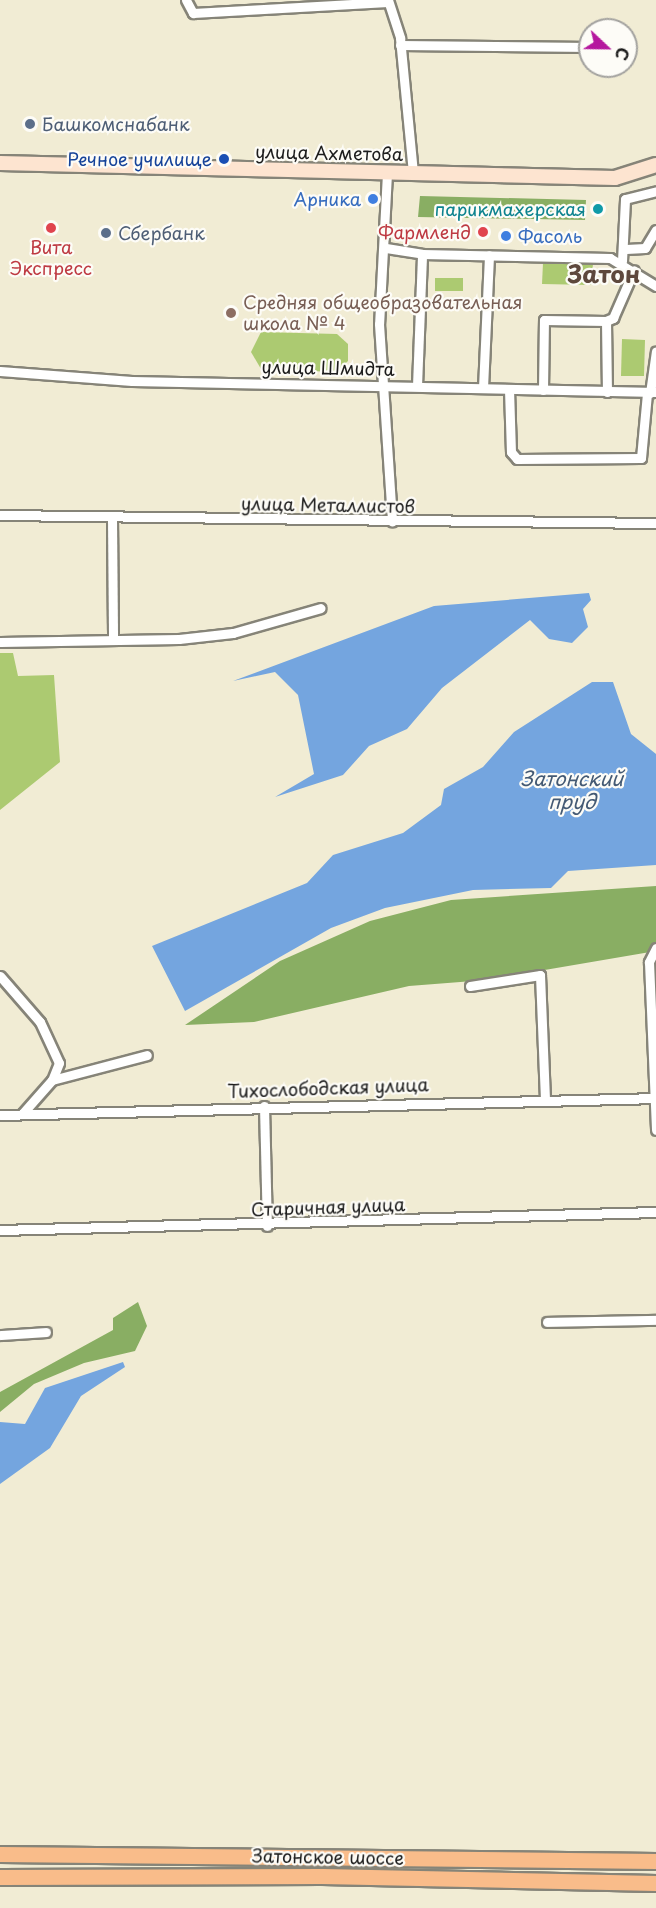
<!DOCTYPE html>
<meta charset="utf-8">
<style>
body{margin:0}
#map{position:relative;width:656px;height:1908px;overflow:hidden;background:#f1ecd4;font-family:"Playpen Sans",sans-serif}
div>[style]{position:absolute}
.green>*{inset:0;background:#acca71}
.forest>*{inset:0;background:#89ae63}
.water>*{inset:0;background:#74a5df}
.roads{filter:drop-shadow(2px 0 #868478) drop-shadow(-2px 0 #868478) drop-shadow(0 2px #868478) drop-shadow(0 -2px #868478)}
.street>*{height:9px;margin:-4.5px;padding:0 4.5px;transform-origin:4.5px;border-radius:4.5px;background:#fff}
.secondary>*{height:14px;margin:-7px;padding:0 7px;transform-origin:7px;border-radius:7px;background:#fde4d0}
.primary>*{height:15px;margin:-7.5px;padding:0 7.5px;transform-origin:7.5px;border-radius:7.5px;background:#f9bc8a}
.dots>*{width:16px;height:16px;translate:-50% -50%;box-sizing:border-box;border:3px solid #fdfcf7;border-radius:50%}
span{translate:-50% -50%;white-space:nowrap;text-align:center;line-height:1.15;-webkit-text-stroke:4.5px #fdfcf7;paint-order:stroke}
.service-label{font-size:18px;color:#4e5e75}
.left{translate:0 -50%;text-align:left}
.street-label{font-size:18px;color:#1c1c1c}
.transit-label{font-size:18px;color:#164399}
.right{translate:-100% -50%;text-align:right}
.shop-label{font-size:18px;color:#366cbe}
.culture-label{font-size:18px;color:#0d838f}
.health-label{font-size:18px;color:#be3a42}
.education-label{font-size:18px;color:#785e54}
.water-label{font-size:20px;color:#445a74;font-style:italic}
.district-label{font-size:24px;color:#5e483c;font-weight:700}
.north{position:absolute;left:578px;top:18px;width:60px;height:60px;box-sizing:border-box;background:#fdfcf7;border:2px solid #a3a29f;border-radius:50%;rotate:112deg;font-size:16px;font-weight:700;line-height:24px;text-align:center;color:#1c1c1c}
.north::after{content:'';display:block;margin:auto;width:21px;height:27px;background:#b5179e;clip-path:polygon(50% 0,100% 100%,50% 72%,0 100%)}
</style>
<div id="map">
<div class="green">
<div style="clip-path:polygon(543px 263px,593px 264px,591px 285px,542px 284px)"></div>
<div style="clip-path:polygon(435px 278px,463px 278px,463px 291px,435px 291px)"></div>
<div style="clip-path:polygon(261px 332px,337px 334px,348px 344px,348px 361px,336px 372px,261px 369px,251px 352px)"></div>
<div style="clip-path:polygon(622px 339px,645px 340px,644px 376px,621px 376px)"></div>
<div style="clip-path:polygon(0 653px,13px 653px,18px 676px,54px 675px,60px 762px,0 810px)"></div>
</div>
<div class="forest">
<div style="clip-path:polygon(420px 196px,586px 200px,585px 220px,418px 217px)"></div>
<div style="clip-path:polygon(656px 886px,656px 951px,486px 980px,409px 986px,254px 1022px,185px 1025px,280px 961px,370px 921px,451px 900px)"></div>
<div style="clip-path:polygon(138px 1302px,147px 1326px,135px 1351px,84px 1363px,34px 1384px,0 1412px,0 1392px,113px 1330px,113px 1318px)"></div>
</div>
<div class="water">
<div style="clip-path:polygon(589px 593px,591px 600px,583px 609px,588px 627px,572px 643px,549px 639px,530px 620px,442px 688px,407px 729px,369px 746px,343px 775px,275px 797px,314px 774px,298px 695px,275px 672px,233px 681px,434px 606px)"></div>
<div style="clip-path:polygon(592px 682px,613px 682px,631px 734px,656px 754px,656px 865px,568px 871px,551px 888px,473px 890px,385px 908px,331px 928px,185px 1011px,152px 946px,307px 883px,333px 855px,403px 833px,441px 805px,444px 789px,483px 767px,514px 732px)"></div>
<div style="clip-path:polygon(123px 1362px,125px 1367px,81px 1396px,50px 1448px,0 1484px,0 1422px,25px 1424px,45px 1388px)"></div>
</div>
<div class="roads">
<div class="street">
<div style="left:186px;top:0;width:15px;rotate:62deg"></div>
<div style="left:193px;top:13px;width:195px;rotate:-3.2deg"></div>
<div style="left:388px;top:0;width:40px;rotate:72deg"></div>
<div style="left:400px;top:38px;width:136px;rotate:84.5deg"></div>
<div style="left:400px;top:45px;width:190px;rotate:0.6deg"></div>
<div style="left:626px;top:46px;width:3px"></div>
<div style="left:387px;top:173px;width:151px;rotate:93deg"></div>
<div style="left:379px;top:324px;width:198px;rotate:86.2deg"></div>
<div style="left:386px;top:248px;width:36px;rotate:9deg"></div>
<div style="left:626px;top:249px;width:19px;rotate:-3deg"></div>
<div style="left:645px;top:248px;width:21px;rotate:-59deg"></div>
<div style="left:622px;top:261px;width:62px;rotate:-87.2deg"></div>
<div style="left:625px;top:199px;width:32px;rotate:-14deg"></div>
<div style="left:606px;top:321px;width:8px;rotate:-23deg"></div>
<div style="left:613px;top:318px;width:52px;rotate:-66.4deg"></div>
<div style="left:0;top:371px;width:132px;rotate:4.3deg"></div>
<div style="left:132px;top:381px;width:524px;rotate:1.2deg"></div>
<div style="left:417px;top:386px;width:132px;rotate:-87.8deg"></div>
<div style="left:422px;top:254px;width:188px;rotate:1.2deg"></div>
<div style="left:610px;top:258px;width:54px;rotate:31.3deg"></div>
<div style="left:483px;top:388px;width:133px;rotate:-87.4deg"></div>
<div style="left:509px;top:389px;width:63px;rotate:88.2deg"></div>
<div style="left:511px;top:452px;width:9px;rotate:49deg"></div>
<div style="left:517px;top:459px;width:124px;rotate:-0.5deg"></div>
<div style="left:641px;top:458px;width:65px;rotate:-84.7deg"></div>
<div style="left:543px;top:390px;width:70px;rotate:-89.2deg"></div>
<div style="left:544px;top:320px;width:62px;rotate:0.9deg"></div>
<div style="left:606px;top:321px;width:71px;rotate:89.2deg"></div>
<div style="left:650px;top:393px;width:42px;rotate:-81.9deg"></div>
<div style="left:0;top:515px;width:656px;rotate:0.7deg"></div>
<div style="left:112px;top:519px;width:118px;rotate:89.5deg"></div>
<div style="left:0;top:642px;width:179px;rotate:-1deg"></div>
<div style="left:179px;top:639px;width:54px;rotate:-6.3deg"></div>
<div style="left:233px;top:633px;width:91px;rotate:-15.9deg"></div>
<div style="left:656px;top:948px;width:16px;rotate:117deg"></div>
<div style="left:649px;top:962px;width:168px;rotate:87.6deg"></div>
<div style="left:0;top:976px;width:61px;rotate:49deg"></div>
<div style="left:40px;top:1022px;width:45px;rotate:65.1deg"></div>
<div style="left:59px;top:1063px;width:18px;rotate:112deg"></div>
<div style="left:470px;top:986px;width:71px;rotate:-8.9deg"></div>
<div style="left:540px;top:975px;width:124px;rotate:87.7deg"></div>
<div style="left:264px;top:1106px;width:120px;rotate:88.6deg"></div>
<div style="left:22px;top:1114px;width:45px;rotate:-48.6deg"></div>
<div style="left:52px;top:1080px;width:98px;rotate:-14.7deg"></div>
<div style="left:0;top:1115px;width:656px;rotate:-1.48deg"></div>
<div style="left:0;top:1230px;width:656px;rotate:-1.57deg"></div>
<div style="left:547px;top:1322px;width:109px;rotate:-1.1deg"></div>
<div style="left:0;top:1335px;width:46px;rotate:-3.7deg"></div>
</div>
<div class="secondary">
<div style="left:0;top:163px;width:615px;rotate:1.4deg"></div>
<div style="left:615px;top:178px;width:43px;rotate:-17.6deg"></div>
</div>
<div class="primary">
<div style="left:0;top:1854px;width:656px;rotate:0.61deg"></div>
<div style="left:0;top:1877px;width:322px;rotate:-0.2deg"></div>
<div style="left:322px;top:1876px;width:334px;rotate:1.2deg"></div>
</div>
</div>
<div class="dots">
<div style="left:30px;top:124px;background:#5c6f8a"></div>
<div style="left:224px;top:159px;background:#1a4fb4"></div>
<div style="left:373px;top:199px;background:#3f7fe0"></div>
<div style="left:598px;top:209px;background:#0f9aa8"></div>
<div style="left:51px;top:228px;background:#e0444e"></div>
<div style="left:483px;top:232px;background:#e0444e"></div>
<div style="left:106px;top:233px;background:#5c6f8a"></div>
<div style="left:506px;top:236px;background:#3f7fe0"></div>
<div style="left:231px;top:313px;background:#8d6e63"></div>
</div>
<div class="service-label">
<span class="left" style="left:42px;top:124px">Башкомснабанк</span>
<span class="left" style="left:118px;top:233px">Сбербанк</span>
</div>
<div class="street-label">
<span style="left:329px;top:153px;rotate:1deg">улица Ахметова</span>
<span style="left:328px;top:368px;rotate:1deg">улица Шмидта</span>
<span style="left:328px;top:505px;rotate:1deg">улица Металлистов</span>
<span style="left:328px;top:1088px;rotate:-2deg">Тихослободская улица</span>
<span style="left:328px;top:1207px;rotate:-2deg">Старичная улица</span>
<span style="left:328px;top:1857px;rotate:1deg">Затонское шоссе</span>
</div>
<div class="transit-label">
<span class="right" style="left:212px;top:159px">Речное училище</span>
</div>
<div class="shop-label">
<span class="right" style="left:361px;top:199px">Арника</span>
<span class="left" style="left:518px;top:236px">Фасоль</span>
</div>
<div class="culture-label">
<span class="right" style="left:586px;top:209px">парикмахерская</span>
</div>
<div class="health-label">
<span class="right" style="left:471px;top:232px">Фармленд</span>
<span style="left:51px;top:258px">Вита<br>Экспресс</span>
</div>
<div class="education-label">
<span class="left" style="left:243px;top:313px">Средняя общеобразовательная<br>школа № 4</span>
</div>
<div class="water-label">
<span style="left:572px;top:790px">Затонский<br>пруд</span>
</div>
<div class="district-label">
<span style="left:604px;top:274px">Затон</span>
</div>
<div class="north">С</div>
</div>
